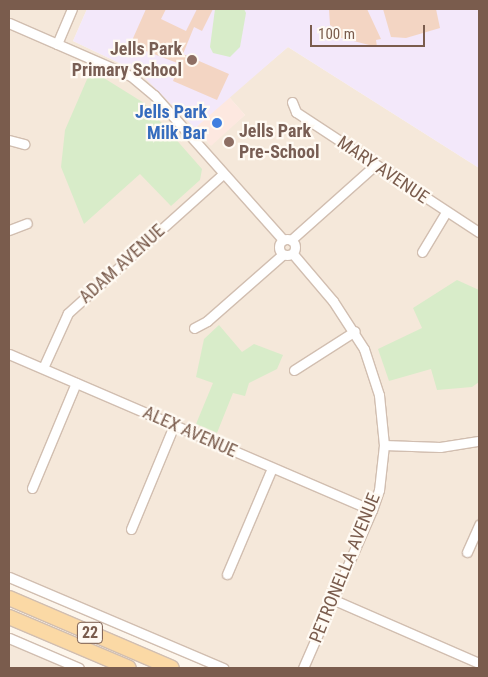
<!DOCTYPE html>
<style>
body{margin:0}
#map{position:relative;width:488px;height:677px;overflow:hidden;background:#fdf6ec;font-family:"Roboto Condensed",sans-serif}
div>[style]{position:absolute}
.residential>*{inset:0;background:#f5e8da}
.commercial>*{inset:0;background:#fde8e0}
.education>*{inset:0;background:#f3e8fa}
.green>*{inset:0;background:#d8ecc9}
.building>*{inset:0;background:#f3d5c3}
.roads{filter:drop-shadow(1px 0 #d1beb0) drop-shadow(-1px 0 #d1beb0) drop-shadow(0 1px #d1beb0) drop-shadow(0 -1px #d1beb0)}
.street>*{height:9px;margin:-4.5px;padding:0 4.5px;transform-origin:4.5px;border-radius:4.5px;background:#fff}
.street>.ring{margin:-4.5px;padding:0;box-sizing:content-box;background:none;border:9px solid #fff;border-radius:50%}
.primary>*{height:14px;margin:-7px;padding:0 7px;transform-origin:7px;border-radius:7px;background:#fbd9a5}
.dots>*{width:14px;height:14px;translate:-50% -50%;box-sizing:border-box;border:2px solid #fffaf3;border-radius:50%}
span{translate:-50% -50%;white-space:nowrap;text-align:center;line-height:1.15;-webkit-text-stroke:4.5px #fffaf3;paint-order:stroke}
.shield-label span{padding:1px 4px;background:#fffaf3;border:1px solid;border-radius:4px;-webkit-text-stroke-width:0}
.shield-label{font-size:16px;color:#7a5c4d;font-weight:700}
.education-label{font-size:18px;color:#785e54;font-weight:700}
.right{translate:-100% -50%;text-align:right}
.left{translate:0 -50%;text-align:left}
.shop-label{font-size:18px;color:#366cbe;font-weight:700}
.street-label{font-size:18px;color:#7a5c4d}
.frame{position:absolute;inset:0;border:10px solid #7a5c4d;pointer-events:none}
.scale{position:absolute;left:310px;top:25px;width:115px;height:22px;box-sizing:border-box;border:2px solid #7a5c4d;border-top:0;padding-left:6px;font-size:15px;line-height:18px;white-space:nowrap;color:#7a5c4d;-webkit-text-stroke:4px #fffaf3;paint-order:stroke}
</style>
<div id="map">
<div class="residential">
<div style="clip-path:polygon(9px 9px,87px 9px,73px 41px,140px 73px,164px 94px,210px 145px,245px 115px,229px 97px,288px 47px,479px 168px,479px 668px,228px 668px,9px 578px)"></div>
<div style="clip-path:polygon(9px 642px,65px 668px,9px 668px)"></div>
</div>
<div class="commercial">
<div style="clip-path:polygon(229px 97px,245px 115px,211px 146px,195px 128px)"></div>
</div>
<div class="education">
<div style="clip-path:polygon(87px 9px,479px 9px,479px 168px,288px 47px,195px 128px,140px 73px,73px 41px)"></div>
</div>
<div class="green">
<div style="clip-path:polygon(215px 9px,244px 9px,246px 13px,240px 47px,230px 57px,213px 53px,210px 47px)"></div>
<div style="clip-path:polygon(91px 70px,144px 103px,202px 169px,200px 180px,171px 206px,140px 174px,84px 224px,61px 167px,65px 130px)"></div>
<div style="clip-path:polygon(457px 280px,479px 290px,479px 382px,472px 387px,437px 390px,431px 369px,389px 381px,378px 349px,422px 328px,413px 308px)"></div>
<div style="clip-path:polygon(219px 325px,242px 352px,254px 344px,283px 355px,277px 369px,249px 383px,245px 396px,233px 393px,217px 433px,196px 424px,213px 383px,196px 377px,204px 339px)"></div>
</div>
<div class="building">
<div style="clip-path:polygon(146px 9px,166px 9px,161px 19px,186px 31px,197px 9px,213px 9px,202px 31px,194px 27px,183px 54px,229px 74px,217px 100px,173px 81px,180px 64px,130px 45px)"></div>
<div style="clip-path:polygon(329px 9px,367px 9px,381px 39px,376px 40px,377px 47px,338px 37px,336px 29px,330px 25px)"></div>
<div style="clip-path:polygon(383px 9px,436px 9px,440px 28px,406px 38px,391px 37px)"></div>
</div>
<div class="roads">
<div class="street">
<div style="left:9px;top:23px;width:133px;rotate:23.5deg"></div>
<div style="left:131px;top:76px;width:30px;rotate:40deg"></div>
<div style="left:154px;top:95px;width:194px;rotate:48.3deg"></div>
<div style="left:57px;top:44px;width:38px;rotate:-67deg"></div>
<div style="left:292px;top:102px;width:11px;rotate:68deg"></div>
<div style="left:296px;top:112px;width:219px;rotate:33.3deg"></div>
<div style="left:9px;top:140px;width:16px;rotate:15deg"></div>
<div style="left:9px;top:230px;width:19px;rotate:-21deg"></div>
<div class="ring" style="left:279px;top:239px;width:7px;height:7px"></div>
<div style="left:291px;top:240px;width:111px;rotate:-41.7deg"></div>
<div style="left:422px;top:252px;width:47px;rotate:-59deg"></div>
<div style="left:293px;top:254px;width:62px;rotate:49.6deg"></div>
<div style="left:333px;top:301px;width:57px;rotate:57.1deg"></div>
<div style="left:364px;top:349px;width:48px;rotate:71.9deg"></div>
<div style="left:379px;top:395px;width:50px;rotate:84.3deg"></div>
<div style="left:384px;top:445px;width:45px;rotate:96.3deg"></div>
<div style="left:379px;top:490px;width:21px;rotate:109deg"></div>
<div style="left:372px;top:510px;width:172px;rotate:113.6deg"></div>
<div style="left:194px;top:328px;width:15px;rotate:-28deg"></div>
<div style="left:207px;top:321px;width:100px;rotate:-41.3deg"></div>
<div style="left:9px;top:354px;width:395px;rotate:23.3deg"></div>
<div style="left:43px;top:368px;width:60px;rotate:-65.6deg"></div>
<div style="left:68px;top:313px;width:207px;rotate:-41.9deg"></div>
<div style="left:294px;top:370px;width:72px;rotate:-32.6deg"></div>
<div style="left:384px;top:445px;width:56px;rotate:2deg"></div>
<div style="left:440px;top:447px;width:39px;rotate:-9deg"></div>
<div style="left:32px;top:488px;width:114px;rotate:-67.3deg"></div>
<div style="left:131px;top:529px;width:113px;rotate:-67.5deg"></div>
<div style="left:467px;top:552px;width:30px;rotate:-66deg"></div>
<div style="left:227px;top:574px;width:115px;rotate:-67deg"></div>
<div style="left:9px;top:577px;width:233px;rotate:23deg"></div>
<div style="left:334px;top:600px;width:158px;rotate:23.5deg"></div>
<div style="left:9px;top:638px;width:76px;rotate:23.2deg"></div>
</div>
<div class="primary">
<div style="left:9px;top:598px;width:177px;rotate:23.2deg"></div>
<div style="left:9px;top:617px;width:130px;rotate:23deg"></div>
</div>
</div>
<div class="dots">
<div style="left:192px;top:60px;background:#8d6e63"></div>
<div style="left:217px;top:123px;background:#3f7fe0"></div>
<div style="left:229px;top:142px;background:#8d6e63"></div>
</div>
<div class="shield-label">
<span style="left:90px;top:633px">22</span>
</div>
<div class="education-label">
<span class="right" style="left:182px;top:60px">Jells Park<br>Primary School</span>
<span class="left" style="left:239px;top:142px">Jells Park<br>Pre-School</span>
</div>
<div class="shop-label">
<span class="right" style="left:207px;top:123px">Jells Park<br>Milk Bar</span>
</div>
<div class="street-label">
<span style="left:383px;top:170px;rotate:34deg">MARY AVENUE</span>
<span style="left:122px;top:264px;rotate:-42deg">ADAM AVENUE</span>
<span style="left:190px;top:432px;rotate:24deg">ALEX AVENUE</span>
<span style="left:345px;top:568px;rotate:-68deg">PETRONELLA AVENUE</span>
</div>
<div class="frame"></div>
<div class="scale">100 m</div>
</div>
